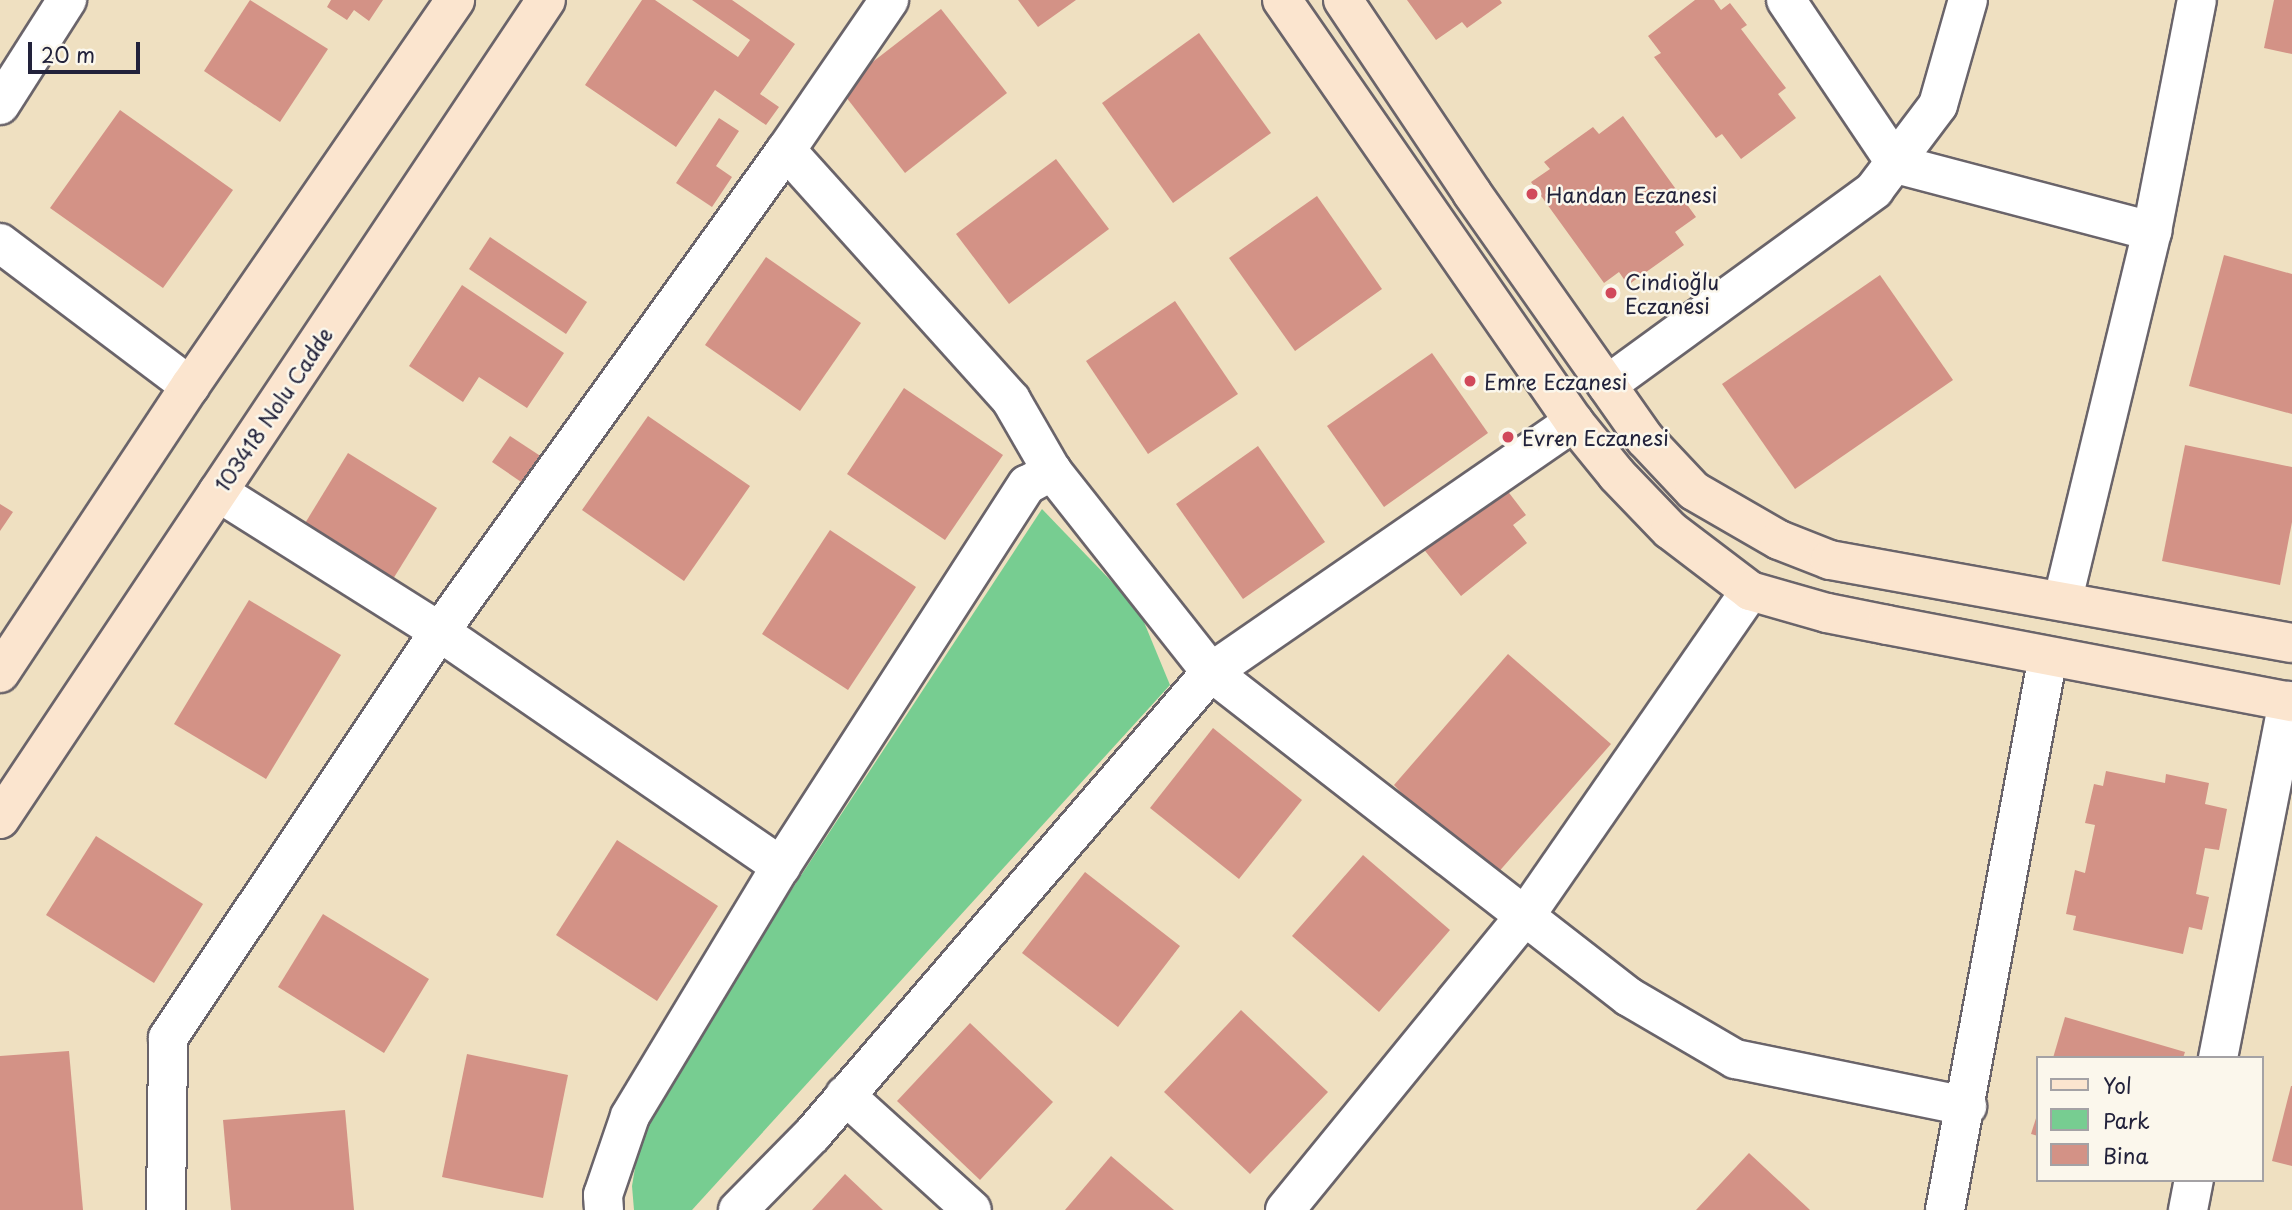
<!DOCTYPE html>
<meta charset="utf-8">
<style>
body{margin:0}
#map{position:relative;width:2292px;height:1210px;overflow:hidden;background:#efe0c1;font-family:"Playpen Sans",sans-serif}
div>[style]{position:absolute}
.green>*{inset:0;background:#77cd91}
.building>*{inset:0;background:#d39286}
.roads{filter:drop-shadow(2px 0 #6a646a) drop-shadow(-2px 0 #6a646a) drop-shadow(0 2px #6a646a) drop-shadow(0 -2px #6a646a)}
.street>*{height:38px;margin:-19px;padding:0 19px;transform-origin:19px;border-radius:19px;background:#fff}
.secondary>*{height:38px;margin:-19px;padding:0 19px;transform-origin:19px;border-radius:19px;background:#fbe5cf}
.dots>*{width:19px;height:19px;translate:-50% -50%;box-sizing:border-box;border:4px solid #fbf7ec;border-radius:50%}
span{translate:-50% -50%;white-space:nowrap;text-align:center;line-height:1.15;-webkit-text-stroke:5px #fbf7ec;paint-order:stroke}
.poi-label{font-size:21px;color:#22223b}
.left{translate:0 -50%;text-align:left}
.street-label{font-size:21px;color:#22223b}
.legend{position:absolute;left:2036px;top:1056px;width:228px;height:126px;box-sizing:border-box;background:#fbf7ec;border:2px solid #a4a2a5;margin:0;padding:9px 12px;list-style:none;font-size:21px;color:#22223b}
.legend li{display:flex;align-items:center;gap:14px;height:35px}
.legend b{width:35px;border:2px solid #a4a2a5}
.scale{position:absolute;left:28px;top:42px;width:112px;height:32px;box-sizing:border-box;border:4px solid #22223b;border-top:0;padding-left:9px;font-size:21px;line-height:24px;white-space:nowrap;color:#22223b;-webkit-text-stroke:5px #fbf7ec;paint-order:stroke}
</style>
<div id="map">
<div class="green">
<div style="clip-path:polygon(1042px 509px,1139px 610px,1170px 685px,692px 1210px,634px 1210px,632px 1186px,644px 1114px)"></div>
</div>
<div class="building">
<div style="clip-path:polygon(250px 0,328px 49px,280px 122px,204px 71px)"></div>
<div style="clip-path:polygon(331px 0,383px 0,369px 21px,354px 10px,347px 20px,327px 7px)"></div>
<div style="clip-path:polygon(642px 0,655px 0,738px 57px,750px 40px,692px 0,732px 0,795px 44px,760px 94px,779px 107px,766px 125px,715px 90px,676px 147px,585px 85px)"></div>
<div style="clip-path:polygon(1018px 0,1076px 0,1038px 27px)"></div>
<div style="clip-path:polygon(1407px 0,1500px 0,1502px 3px,1467px 28px,1462px 22px,1436px 40px)"></div>
<div style="clip-path:polygon(1695px 0,1714px 0,1721px 10px,1730px 3px,1747px 25px,1741px 29px,1786px 88px,1778px 94px,1796px 118px,1741px 159px,1722px 134px,1716px 138px,1654px 57px,1661px 53px,1648px 36px)"></div>
<div style="clip-path:polygon(2274px 0,2292px 0,2292px 54px,2264px 48px)"></div>
<div style="clip-path:polygon(941px 9px,1007px 93px,905px 173px,839px 88px)"></div>
<div style="clip-path:polygon(1199px 33px,1271px 133px,1173px 203px,1102px 103px)"></div>
<div style="clip-path:polygon(120px 110px,233px 190px,163px 288px,50px 208px)"></div>
<div style="clip-path:polygon(1623px 116px,1696px 217px,1675px 232px,1684px 245px,1628px 285px,1619px 272px,1604px 283px,1531px 182px,1550px 169px,1544px 162px,1593px 127px,1599px 134px)"></div>
<div style="clip-path:polygon(719px 118px,739px 131px,716px 166px,732px 177px,712px 207px,676px 183px)"></div>
<div style="clip-path:polygon(1056px 159px,1109px 229px,1009px 304px,956px 234px)"></div>
<div style="clip-path:polygon(1317px 196px,1382px 289px,1295px 351px,1229px 258px)"></div>
<div style="clip-path:polygon(490px 237px,587px 302px,566px 334px,469px 269px)"></div>
<div style="clip-path:polygon(2224px 255px,2292px 274px,2292px 414px,2189px 386px)"></div>
<div style="clip-path:polygon(766px 257px,861px 323px,800px 411px,705px 345px)"></div>
<div style="clip-path:polygon(1880px 275px,1953px 380px,1795px 489px,1722px 384px)"></div>
<div style="clip-path:polygon(462px 285px,564px 353px,527px 408px,479px 377px,463px 402px,409px 366px)"></div>
<div style="clip-path:polygon(1175px 301px,1238px 394px,1148px 454px,1086px 361px)"></div>
<div style="clip-path:polygon(1432px 353px,1488px 433px,1384px 507px,1327px 426px)"></div>
<div style="clip-path:polygon(904px 388px,1003px 455px,945px 540px,847px 474px)"></div>
<div style="clip-path:polygon(648px 416px,750px 486px,684px 581px,582px 510px)"></div>
<div style="clip-path:polygon(510px 436px,545px 459px,527px 486px,492px 462px)"></div>
<div style="clip-path:polygon(2185px 445px,2292px 467px,2292px 522px,2280px 585px,2162px 561px)"></div>
<div style="clip-path:polygon(1258px 446px,1325px 542px,1243px 599px,1176px 504px)"></div>
<div style="clip-path:polygon(348px 453px,437px 508px,385px 592px,296px 538px)"></div>
<div style="clip-path:polygon(1503px 485px,1526px 515px,1513px 525px,1527px 543px,1461px 596px,1422px 547px)"></div>
<div style="clip-path:polygon(0 504px,13px 512px,0 531px)"></div>
<div style="clip-path:polygon(830px 530px,916px 587px,848px 690px,762px 634px)"></div>
<div style="clip-path:polygon(249px 600px,341px 655px,266px 779px,174px 724px)"></div>
<div style="clip-path:polygon(1508px 654px,1611px 744px,1496px 875px,1425px 818px,1394px 785px)"></div>
<div style="clip-path:polygon(1213px 728px,1302px 800px,1239px 879px,1150px 808px)"></div>
<div style="clip-path:polygon(2106px 771px,2165px 783px,2166px 774px,2209px 783px,2205px 804px,2227px 809px,2219px 850px,2205px 848px,2196px 894px,2209px 897px,2202px 930px,2189px 927px,2183px 954px,2073px 930px,2076px 916px,2066px 914px,2075px 870px,2085px 873px,2095px 825px,2085px 823px,2094px 784px,2103px 786px)"></div>
<div style="clip-path:polygon(96px 836px,203px 904px,154px 983px,46px 915px)"></div>
<div style="clip-path:polygon(617px 840px,718px 906px,657px 1001px,556px 935px)"></div>
<div style="clip-path:polygon(1363px 855px,1450px 930px,1379px 1012px,1292px 936px)"></div>
<div style="clip-path:polygon(1085px 872px,1180px 946px,1118px 1027px,1022px 953px)"></div>
<div style="clip-path:polygon(323px 914px,429px 979px,384px 1053px,278px 987px)"></div>
<div style="clip-path:polygon(1241px 1010px,1328px 1092px,1250px 1174px,1164px 1092px)"></div>
<div style="clip-path:polygon(2065px 1017px,2185px 1052px,2183px 1058px,2053px 1058px)"></div>
<div style="clip-path:polygon(970px 1023px,1053px 1102px,980px 1180px,897px 1101px)"></div>
<div style="clip-path:polygon(69px 1051px,83px 1210px,0 1210px,0 1056px)"></div>
<div style="clip-path:polygon(467px 1054px,568px 1075px,543px 1198px,442px 1177px)"></div>
<div style="clip-path:polygon(2291px 1086px,2292px 1086px,2292px 1166px,2272px 1161px)"></div>
<div style="clip-path:polygon(345px 1110px,354px 1210px,231px 1210px,223px 1120px)"></div>
<div style="clip-path:polygon(2038px 1112px,2038px 1136px,2031px 1134px)"></div>
<div style="clip-path:polygon(1749px 1153px,1810px 1210px,1696px 1210px)"></div>
<div style="clip-path:polygon(1111px 1156px,1174px 1210px,1065px 1210px)"></div>
<div style="clip-path:polygon(845px 1174px,883px 1210px,812px 1210px)"></div>
</div>
<div class="roads">
<div class="street">
<div style="left:1786px;top:0;width:197px;rotate:56.1deg"></div>
<div style="left:1896px;top:164px;width:265px;rotate:14.7deg"></div>
<div style="left:0;top:105px;width:125px;rotate:-57.5deg"></div>
<div style="left:786px;top:150px;width:336px;rotate:48deg"></div>
<div style="left:1011px;top:400px;width:82px;rotate:60deg"></div>
<div style="left:1052px;top:471px;width:256px;rotate:51.7deg"></div>
<div style="left:1211px;top:672px;width:529px;rotate:37.87deg"></div>
<div style="left:1629px;top:997px;width:123px;rotate:30.3deg"></div>
<div style="left:1735px;top:1059px;width:237px;rotate:11.5deg"></div>
<div style="left:0;top:243px;width:238px;rotate:37deg"></div>
<div style="left:1607px;top:385px;width:331px;rotate:-36.1deg"></div>
<div style="left:1874px;top:190px;width:106px;rotate:-53deg"></div>
<div style="left:1938px;top:105px;width:109px;rotate:-74.1deg"></div>
<div style="left:218px;top:492px;width:262px;rotate:32.2deg"></div>
<div style="left:440px;top:632px;width:414px;rotate:34.5deg"></div>
<div style="left:2063px;top:599px;width:379px;rotate:-76.4deg"></div>
<div style="left:2152px;top:231px;width:235px;rotate:-79deg"></div>
<div style="left:2218px;top:1058px;width:364px;rotate:-78.9deg"></div>
<div style="left:845px;top:1095px;width:171px;rotate:42.2deg"></div>
<div style="left:166px;top:1210px;width:172px;rotate:-89.3deg"></div>
<div style="left:168px;top:1038px;width:477px;rotate:-56.3deg"></div>
<div style="left:433px;top:641px;width:605px;rotate:-54.29deg"></div>
<div style="left:786px;top:150px;width:182px;rotate:-55.5deg"></div>
<div style="left:604px;top:1210px;width:15px;rotate:-94deg"></div>
<div style="left:603px;top:1195px;width:83px;rotate:-71.1deg"></div>
<div style="left:630px;top:1116px;width:292px;rotate:-58.9deg"></div>
<div style="left:781px;top:866px;width:454px;rotate:-57.2deg"></div>
<div style="left:1027px;top:485px;width:29px;rotate:-29deg"></div>
<div style="left:738px;top:1210px;width:105px;rotate:-45.4deg"></div>
<div style="left:812px;top:1135px;width:611px;rotate:-49.25deg"></div>
<div style="left:1211px;top:672px;width:441px;rotate:-34.6deg"></div>
<div style="left:1285px;top:1210px;width:380px;rotate:-50.8deg"></div>
<div style="left:1525px;top:916px;width:395px;rotate:-55.3deg"></div>
<div style="left:1945px;top:1210px;width:563px;rotate:-79.47deg"></div>
<div style="left:2188px;top:1210px;width:31px;rotate:-79deg"></div>
</div>
<div class="secondary">
<div style="left:1282px;top:0;width:513px;rotate:55.32deg"></div>
<div style="left:1574px;top:422px;width:68px;rotate:50.9deg"></div>
<div style="left:1617px;top:475px;width:76px;rotate:46.1deg"></div>
<div style="left:1670px;top:530px;width:101px;rotate:37.3deg"></div>
<div style="left:1750px;top:591px;width:80px;rotate:15.9deg"></div>
<div style="left:1827px;top:613px;width:61px;rotate:11.3deg"></div>
<div style="left:1887px;top:625px;width:412px;rotate:10.8deg"></div>
<div style="left:1343px;top:0;width:232px;rotate:56.2deg"></div>
<div style="left:1472px;top:193px;width:301px;rotate:54.9deg"></div>
<div style="left:1645px;top:439px;width:71px;rotate:46.7deg"></div>
<div style="left:1694px;top:491px;width:98px;rotate:30deg"></div>
<div style="left:1779px;top:540px;width:55px;rotate:21.4deg"></div>
<div style="left:1830px;top:560px;width:469px;rotate:10.2deg"></div>
<div style="left:0;top:673px;width:344px;rotate:-56.5deg"></div>
<div style="left:190px;top:386px;width:468px;rotate:-55.5deg"></div>
<div style="left:0;top:819px;width:984px;rotate:-56.31deg"></div>
</div>
</div>
<div class="dots">
<div style="left:1532px;top:194px;background:#d1495b"></div>
<div style="left:1611px;top:293px;background:#d1495b"></div>
<div style="left:1470px;top:381px;background:#d1495b"></div>
<div style="left:1508px;top:437px;background:#d1495b"></div>
</div>
<div class="poi-label">
<span class="left" style="left:1546px;top:194px">Handan Eczanesi</span>
<span class="left" style="left:1625px;top:293px">Cindioğlu<br>Eczanesi</span>
<span class="left" style="left:1484px;top:381px">Emre Eczanesi</span>
<span class="left" style="left:1522px;top:437px">Evren Eczanesi</span>
</div>
<div class="street-label">
<span style="left:273px;top:409px;rotate:-56deg">103418 Nolu Cadde</span>
</div>
<ul class="legend">
<li><b style="height:9px;background:#fbe5cf"></b>Yol</li>
<li><b style="height:19px;background:#77cd91"></b>Park</li>
<li><b style="height:19px;background:#d39286"></b>Bina</li>
</ul>
<div class="scale">20 m</div>
</div>
